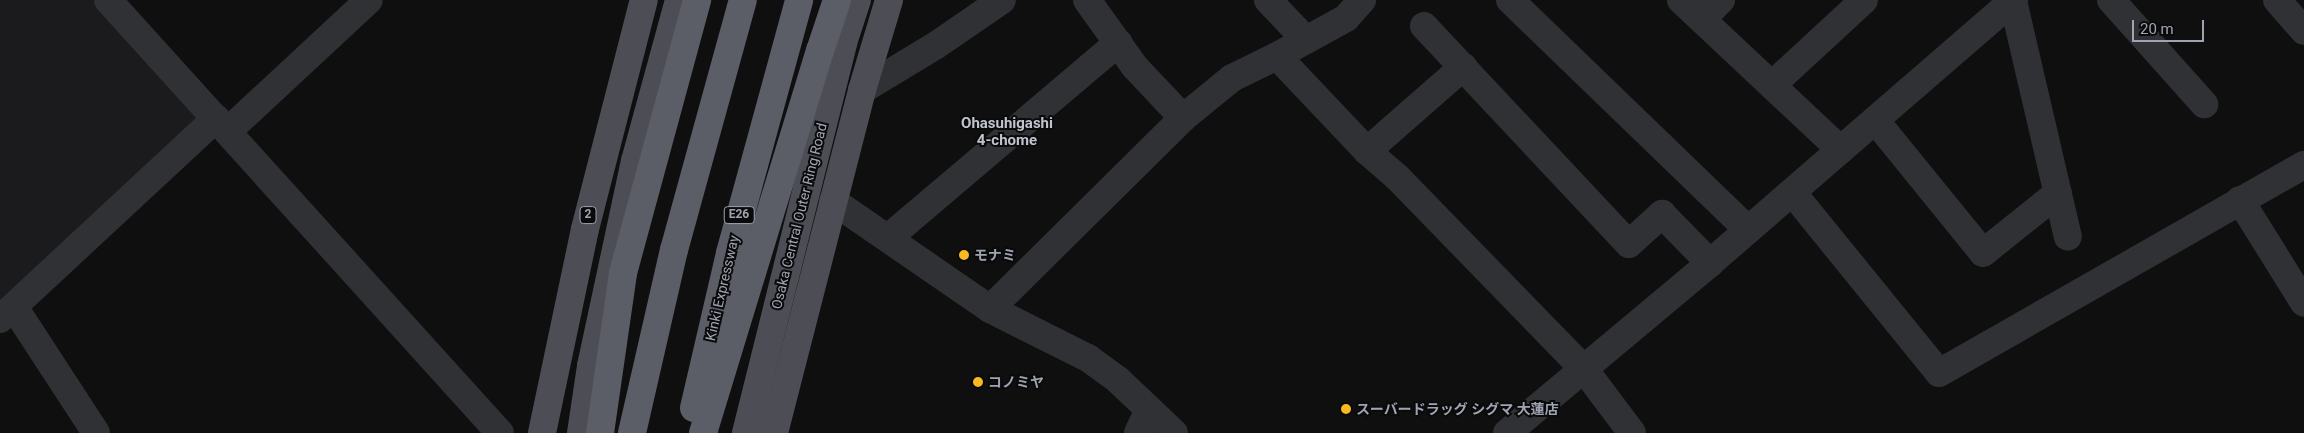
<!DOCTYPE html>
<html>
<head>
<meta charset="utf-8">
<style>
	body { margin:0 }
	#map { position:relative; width:2304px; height:433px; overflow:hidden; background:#0f0f10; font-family:Roboto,"Noto Sans JP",sans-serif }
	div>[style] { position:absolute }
	.built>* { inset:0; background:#1b1b1d }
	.minor>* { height:28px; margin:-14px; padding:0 14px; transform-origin:14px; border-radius:14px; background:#303135 }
	.major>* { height:28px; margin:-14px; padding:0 14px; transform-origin:14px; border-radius:14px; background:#4c4d55 }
	.highway>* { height:28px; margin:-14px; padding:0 14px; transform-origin:14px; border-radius:14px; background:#5c5e67 }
	.dots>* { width:14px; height:14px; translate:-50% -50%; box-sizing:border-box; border:2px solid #0a0a0b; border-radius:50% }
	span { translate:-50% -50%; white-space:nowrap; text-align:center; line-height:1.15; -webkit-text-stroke:4px #0a0a0b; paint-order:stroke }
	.shield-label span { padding:1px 4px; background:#0a0a0b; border:1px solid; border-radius:4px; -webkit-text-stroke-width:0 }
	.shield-label { font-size:12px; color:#9fa4b2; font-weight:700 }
	.street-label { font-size:14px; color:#9fa4b2 }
	.poi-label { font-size:14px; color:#9fa4b2; font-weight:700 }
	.left { translate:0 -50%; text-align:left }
	.neighbourhood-label { font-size:15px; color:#c0c3ce; font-weight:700 }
	.scale { position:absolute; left:2132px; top:20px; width:72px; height:22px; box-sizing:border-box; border:2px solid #9fa4b2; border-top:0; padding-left:6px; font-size:15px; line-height:18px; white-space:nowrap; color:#9fa4b2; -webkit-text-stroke:4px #0a0a0b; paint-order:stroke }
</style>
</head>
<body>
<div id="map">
	<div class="built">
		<div style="clip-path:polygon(0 0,99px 0,205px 119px,0 302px)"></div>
	</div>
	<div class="minor">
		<div style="left:108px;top:0;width:584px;rotate:47.85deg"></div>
		<div style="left:1087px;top:0;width:82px;rotate:54.4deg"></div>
		<div style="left:1135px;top:67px;width:70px;rotate:46.7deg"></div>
		<div style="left:1268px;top:0;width:55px;rotate:46.5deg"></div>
		<div style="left:1510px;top:0;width:331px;rotate:44deg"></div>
		<div style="left:1681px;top:0;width:219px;rotate:43.2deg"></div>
		<div style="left:2111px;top:0;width:140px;rotate:48.2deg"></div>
		<div style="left:2277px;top:0;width:41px;rotate:48.9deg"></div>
		<div style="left:2013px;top:1px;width:242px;rotate:76.9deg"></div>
		<div style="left:1702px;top:19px;width:27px;rotate:-45deg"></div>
		<div style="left:1424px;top:26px;width:299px;rotate:46.8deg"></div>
		<div style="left:1629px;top:244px;width:45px;rotate:-42.3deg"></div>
		<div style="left:1662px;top:214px;width:69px;rotate:45.6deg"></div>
		<div style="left:1277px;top:56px;width:131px;rotate:46.5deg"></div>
		<div style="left:1367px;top:151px;width:40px;rotate:41deg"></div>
		<div style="left:1397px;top:177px;width:268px;rotate:45.8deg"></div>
		<div style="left:1584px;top:369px;width:80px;rotate:53.1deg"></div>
		<div style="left:1772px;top:85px;width:125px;rotate:-42.7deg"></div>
		<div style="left:862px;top:90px;width:85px;rotate:-31.1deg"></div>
		<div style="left:935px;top:46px;width:81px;rotate:-34.5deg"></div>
		<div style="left:1875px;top:120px;width:171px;rotate:50.9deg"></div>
		<div style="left:1983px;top:253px;width:96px;rotate:-38.7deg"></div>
		<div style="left:228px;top:131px;width:192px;rotate:-42.9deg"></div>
		<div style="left:1367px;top:151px;width:128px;rotate:-41.2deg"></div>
		<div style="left:1792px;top:192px;width:233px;rotate:50.9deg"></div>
		<div style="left:1939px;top:373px;width:420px;rotate:-29.7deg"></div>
		<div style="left:2240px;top:200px;width:121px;rotate:58.1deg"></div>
		<div style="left:833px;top:201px;width:191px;rotate:34.5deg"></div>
		<div style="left:990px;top:309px;width:110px;rotate:26.6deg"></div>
		<div style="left:1088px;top:358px;width:37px;rotate:36deg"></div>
		<div style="left:1118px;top:380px;width:77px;rotate:43.4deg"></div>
		<div style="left:888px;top:238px;width:302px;rotate:-40.3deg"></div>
		<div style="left:14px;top:307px;width:150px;rotate:56.9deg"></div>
		<div style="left:990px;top:309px;width:272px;rotate:-44.7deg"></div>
		<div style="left:1183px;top:118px;width:63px;rotate:-39.2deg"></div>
		<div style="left:1232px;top:78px;width:50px;rotate:-26.1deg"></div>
		<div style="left:1277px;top:56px;width:79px;rotate:-28.8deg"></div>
		<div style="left:1346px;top:18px;width:24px;rotate:-48deg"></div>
		<div style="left:0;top:319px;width:295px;rotate:-42.9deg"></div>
		<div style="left:1138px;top:433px;width:26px;rotate:-65deg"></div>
		<div style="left:1507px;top:433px;width:265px;rotate:-39.9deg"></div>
		<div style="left:1710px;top:263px;width:402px;rotate:-40.9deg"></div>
	</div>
	<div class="major">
		<div style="left:542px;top:433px;width:208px;rotate:-78.1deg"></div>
		<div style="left:585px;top:229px;width:236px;rotate:-75.6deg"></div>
		<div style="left:581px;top:433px;width:68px;rotate:-81.5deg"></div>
		<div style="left:591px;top:366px;width:210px;rotate:-77.9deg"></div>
		<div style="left:635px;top:161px;width:167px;rotate:-74.7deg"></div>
		<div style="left:746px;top:433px;width:402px;rotate:-76deg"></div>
		<div style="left:843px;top:43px;width:45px;rotate:-72deg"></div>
		<div style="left:774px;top:433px;width:354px;rotate:-75.6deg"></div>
		<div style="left:862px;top:90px;width:94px;rotate:-73.3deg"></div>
	</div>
	<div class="highway">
		<div style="left:694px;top:408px;width:159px;rotate:-76.9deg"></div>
		<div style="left:730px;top:253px;width:262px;rotate:-74.7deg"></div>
		<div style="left:600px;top:433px;width:162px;rotate:-81.8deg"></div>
		<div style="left:623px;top:273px;width:283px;rotate:-74.8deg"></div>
		<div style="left:632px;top:433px;width:188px;rotate:-77.1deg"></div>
		<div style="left:674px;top:250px;width:259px;rotate:-74.6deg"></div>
		<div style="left:703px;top:433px;width:400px;rotate:-73deg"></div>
		<div style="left:820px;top:51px;width:54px;rotate:-71.6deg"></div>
	</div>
	<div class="dots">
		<div style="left:964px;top:255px;background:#f8ba20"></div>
		<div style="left:978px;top:382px;background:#f8ba20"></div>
		<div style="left:1346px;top:409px;background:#f8ba20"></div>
	</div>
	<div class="shield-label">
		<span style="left:588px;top:215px">2</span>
		<span style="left:739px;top:215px">E26</span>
	</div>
	<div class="street-label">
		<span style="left:799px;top:216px;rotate:-76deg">Osaka Central Outer Ring Road</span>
		<span style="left:722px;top:288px;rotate:-77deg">Kinki Expressway</span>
	</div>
	<div class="poi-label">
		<span class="left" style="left:974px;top:255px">モナミ</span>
		<span class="left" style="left:988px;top:382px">コノミヤ</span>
		<span class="left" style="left:1356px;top:409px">スーバードラッグ シグマ 大蓮店</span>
	</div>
	<div class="neighbourhood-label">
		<span style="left:1007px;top:132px">Ohasuhigashi<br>4-chome</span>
	</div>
	<div class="scale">20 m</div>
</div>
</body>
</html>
